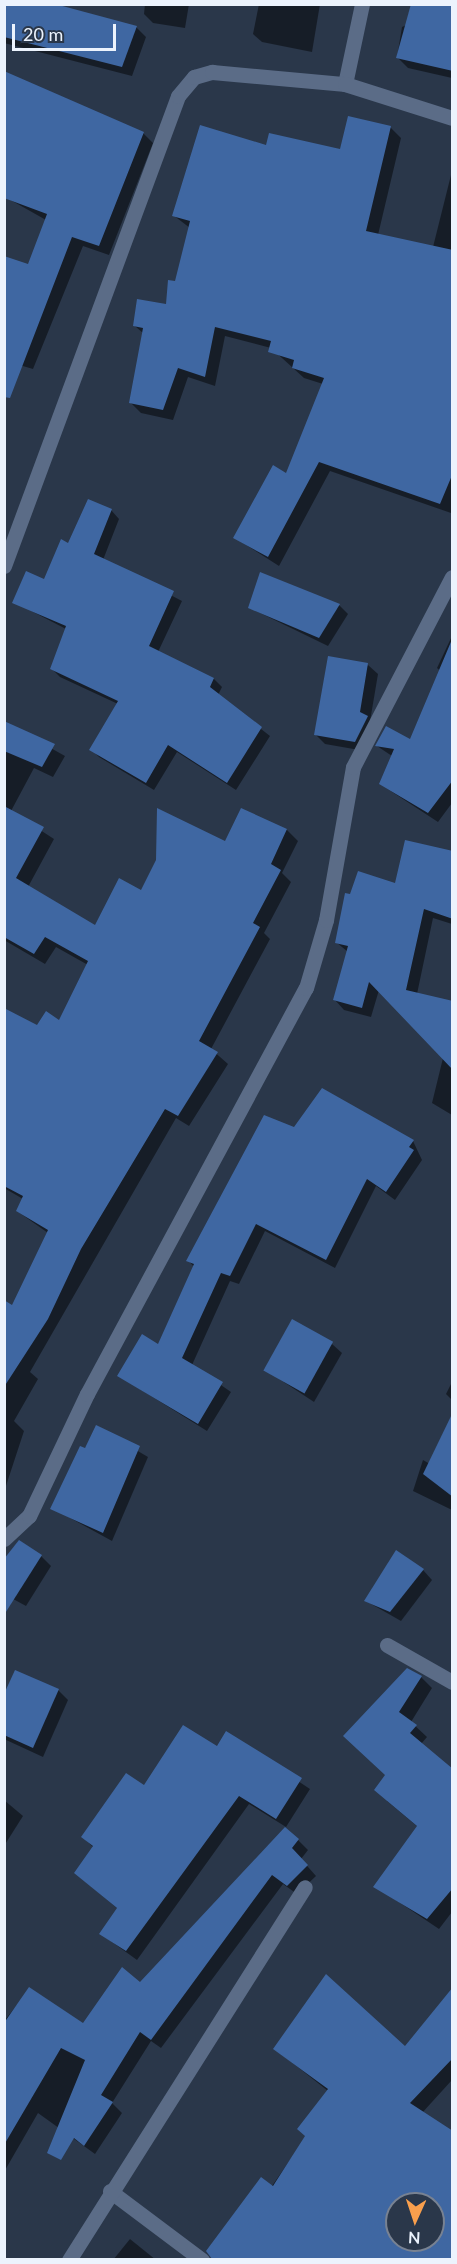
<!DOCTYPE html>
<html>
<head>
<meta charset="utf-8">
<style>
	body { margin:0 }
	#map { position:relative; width:457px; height:2264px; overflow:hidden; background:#2a374a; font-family:Lato,sans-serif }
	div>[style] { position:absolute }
	.shadow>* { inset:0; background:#0007 }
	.building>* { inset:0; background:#3f67a2; transform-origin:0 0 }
	.minor>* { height:15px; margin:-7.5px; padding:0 7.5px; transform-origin:7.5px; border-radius:7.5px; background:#5b6c87 }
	span { translate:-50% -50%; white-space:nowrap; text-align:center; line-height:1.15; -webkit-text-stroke:5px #2a374a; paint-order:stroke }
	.frame { position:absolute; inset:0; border:6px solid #ecf3fd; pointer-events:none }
	.north { position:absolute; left:385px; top:2192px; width:60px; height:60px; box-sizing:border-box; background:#2a374a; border:2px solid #788292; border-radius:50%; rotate:183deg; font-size:16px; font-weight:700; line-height:24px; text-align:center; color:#ecf3fd }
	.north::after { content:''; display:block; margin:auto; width:21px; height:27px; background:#f99f4d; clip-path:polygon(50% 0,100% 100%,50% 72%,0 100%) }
	.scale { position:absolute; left:12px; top:24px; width:104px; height:27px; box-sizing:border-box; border:3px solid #ecf3fd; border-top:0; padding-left:8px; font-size:18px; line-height:21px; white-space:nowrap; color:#ecf3fd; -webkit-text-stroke:4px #2a374a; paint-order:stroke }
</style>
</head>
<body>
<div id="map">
	<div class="shadow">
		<div style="clip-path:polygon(4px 4px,58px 4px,66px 12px,136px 27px,146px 37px,132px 76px,4px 43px)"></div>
		<div style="clip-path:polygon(145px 4px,189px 4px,185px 28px,153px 23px,144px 14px)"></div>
		<div style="clip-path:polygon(259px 4px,320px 4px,312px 52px,262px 42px,253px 34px)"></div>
		<div style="clip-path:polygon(452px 4px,452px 78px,408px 68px,397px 57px,402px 27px)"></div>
		<div style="clip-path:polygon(349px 118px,391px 128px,401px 138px,378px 235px,433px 247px,452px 171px,452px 509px,451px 513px,330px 471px,279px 566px,235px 538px,287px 475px,323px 384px,304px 378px,271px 348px,225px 336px,215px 386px,188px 377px,173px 420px,141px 413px,130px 402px,144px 334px,135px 326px,168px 306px,177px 283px,190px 228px,173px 215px,267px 147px,341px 151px)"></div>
		<div style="clip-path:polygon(143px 133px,153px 143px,109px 255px,83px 246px,33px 369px,16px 364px,29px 266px,46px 220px,7px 198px)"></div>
		<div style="clip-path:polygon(111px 510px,119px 519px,103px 560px,182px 601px,158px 652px,214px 679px,222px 687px,218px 695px,270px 736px,236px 790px,177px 752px,154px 790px,99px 757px,91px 749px,118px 704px,60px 677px,52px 669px,66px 629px,14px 602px,45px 581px,69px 545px)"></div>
		<div style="clip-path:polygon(339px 605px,348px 614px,328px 646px,250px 608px)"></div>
		<div style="clip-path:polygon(452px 636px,452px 681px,437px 668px)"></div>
		<div style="clip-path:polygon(368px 665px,378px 674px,365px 751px,325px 744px,315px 734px)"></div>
		<div style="clip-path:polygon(452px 687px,452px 803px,438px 822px,380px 784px,392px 756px,377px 746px,411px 741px)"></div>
		<div style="clip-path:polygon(4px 722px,65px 756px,53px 777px,34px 768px,11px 811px,54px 839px,28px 887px,96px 927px,142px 892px,226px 843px,242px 810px,287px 830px,298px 841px,282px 873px,291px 882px,264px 933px,270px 939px,211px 1049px,228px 1064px,189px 1126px,176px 1118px,30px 1372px,38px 1379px,14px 1421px,24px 1431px,4px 1492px,4px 1302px,13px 1308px,48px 1233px,17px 1211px,23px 1199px,4px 1188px,4px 1010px,37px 1026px,59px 1022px,88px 965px,56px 947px,45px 964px,4px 940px)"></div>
		<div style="clip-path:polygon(452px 853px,452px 924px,433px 918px,417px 994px,452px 1002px,452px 1115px,432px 1103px,443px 1058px,379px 990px,371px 1017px,344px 1010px,335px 1000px,348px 952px,336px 942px,351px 896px,396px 885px)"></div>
		<div style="clip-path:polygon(295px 1129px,413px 1141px,422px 1160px,395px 1200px,376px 1186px,335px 1268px,265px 1231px,239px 1284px,230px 1281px,192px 1365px,231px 1392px,207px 1431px,119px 1376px,159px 1346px,194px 1267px,188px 1260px)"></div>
		<div style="clip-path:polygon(332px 1344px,342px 1353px,314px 1402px,264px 1369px)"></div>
		<div style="clip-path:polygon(452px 1382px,452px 1400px,446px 1394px)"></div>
		<div style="clip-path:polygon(452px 1416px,452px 1510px,413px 1491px,423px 1460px,430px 1464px)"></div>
		<div style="clip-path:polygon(97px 1427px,148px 1457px,112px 1541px,52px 1508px)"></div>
		<div style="clip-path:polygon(41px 1556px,51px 1566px,26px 1606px,4px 1594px)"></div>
		<div style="clip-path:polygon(423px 1570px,432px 1580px,401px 1621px,366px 1601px)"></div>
		<div style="clip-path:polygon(421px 1677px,432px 1688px,411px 1722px,427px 1737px,421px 1744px,452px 1771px,452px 1912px,439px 1929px,375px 1886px,418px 1827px,387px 1801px,387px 1776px,356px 1747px)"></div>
		<div style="clip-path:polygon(58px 1690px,68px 1700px,43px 1757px,4px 1739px,4px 1698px)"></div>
		<div style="clip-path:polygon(227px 1734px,310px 1789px,286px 1827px,249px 1804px,137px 1960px,101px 1934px,118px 1909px,86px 1882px,94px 1848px,83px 1837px,145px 1787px,218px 1748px)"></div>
		<div style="clip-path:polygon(4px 1800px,23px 1816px,4px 1846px)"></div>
		<div style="clip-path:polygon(298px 1840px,308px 1850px,301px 1859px,316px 1876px,297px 1894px,283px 1884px,161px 2048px,151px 2041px,112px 2103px,122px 2113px,95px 2154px,38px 2113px,4px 2172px,4px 2021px,30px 1989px,83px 2025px,140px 1984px)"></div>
		<div style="clip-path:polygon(evenodd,452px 1989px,452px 2080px,422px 2113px,452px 2132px,452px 2260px,257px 2260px,233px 2242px,306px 2137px,328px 2091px,275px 2049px,405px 2048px,452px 1989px,397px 2204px,433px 2204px,433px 2240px,397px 2240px,397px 2204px)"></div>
		<div style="clip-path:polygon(130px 2239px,156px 2260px,113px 2260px)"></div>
	</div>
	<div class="building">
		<div style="clip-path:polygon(4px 4px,55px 4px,137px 26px,122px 67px,4px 37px)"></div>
		<div style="clip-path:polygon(411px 4px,453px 4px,453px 71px,396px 58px)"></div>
		<div style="clip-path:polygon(4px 71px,144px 132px,99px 246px,72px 237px,10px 398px,4px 397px,4px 256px,28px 264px,47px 214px,4px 198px)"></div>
		<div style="clip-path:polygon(348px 116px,391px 126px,366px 231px,453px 250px,453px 473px,440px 504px,319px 462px,268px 557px,233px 538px,273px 465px,286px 473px,324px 378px,292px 368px,294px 360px,268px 352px,271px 341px,215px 327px,205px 377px,178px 368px,163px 410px,129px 403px,143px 328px,133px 326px,137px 299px,166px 304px,168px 280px,175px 281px,190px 221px,172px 216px,200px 125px,266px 145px,269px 133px,340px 149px)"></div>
		<div style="clip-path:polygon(88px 499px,112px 509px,94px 554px,174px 591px,149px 646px,214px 678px,210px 687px,262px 727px,227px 783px,168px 745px,146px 783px,89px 750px,118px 701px,50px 669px,66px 626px,12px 603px,26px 571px,44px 579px,61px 539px,68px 543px)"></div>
		<div style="clip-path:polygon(260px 572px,340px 604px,319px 638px,248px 608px)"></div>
		<div style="clip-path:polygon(453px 637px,453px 780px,428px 813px,379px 784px,394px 749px,375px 746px,386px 726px,410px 739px)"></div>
		<div style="clip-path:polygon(328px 656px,368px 663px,360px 712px,368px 716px,355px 742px,314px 735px)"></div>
		<div style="clip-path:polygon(4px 721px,55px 744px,42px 767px,4px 751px)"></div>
		<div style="clip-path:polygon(4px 806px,44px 827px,16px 878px,95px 925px,119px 878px,141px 890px,156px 860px,157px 808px,225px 841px,241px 808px,287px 829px,271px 864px,281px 870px,253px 923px,260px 927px,199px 1041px,218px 1052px,178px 1116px,165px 1109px,81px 1249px,48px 1319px,4px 1387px,4px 1300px,12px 1305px,48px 1230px,16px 1211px,23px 1196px,4px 1186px,4px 1008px,37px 1025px,46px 1011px,59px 1020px,88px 961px,45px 937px,34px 954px,4px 937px)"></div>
		<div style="clip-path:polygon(405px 840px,453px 851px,453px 919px,424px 909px,406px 990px,453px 1001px,453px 1070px,369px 982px,362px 1008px,333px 1000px,348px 946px,335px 943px,345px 893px,350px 894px,358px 871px,395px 883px)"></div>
		<div style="clip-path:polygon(322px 1088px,414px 1140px,409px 1147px,414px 1150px,386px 1192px,367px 1179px,326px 1260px,256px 1224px,230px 1276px,221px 1273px,182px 1358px,223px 1382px,198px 1424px,117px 1376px,142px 1334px,158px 1344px,194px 1264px,186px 1261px,264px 1115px,294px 1127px)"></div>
		<div style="left:292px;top:1319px;width:47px;height:59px;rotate:29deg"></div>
		<div style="clip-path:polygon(453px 1412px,453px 1497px,423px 1474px)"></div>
		<div style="clip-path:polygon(96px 1425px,140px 1446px,103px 1533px,50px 1509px,80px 1446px,85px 1448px)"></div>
		<div style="clip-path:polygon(19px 1540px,42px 1555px,4px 1615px,4px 1559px)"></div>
		<div style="clip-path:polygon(396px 1550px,424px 1569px,390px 1612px,364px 1601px)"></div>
		<div style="clip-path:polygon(407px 1668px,422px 1676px,399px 1712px,417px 1725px,410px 1733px,453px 1769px,453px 1888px,427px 1919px,373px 1887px,417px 1826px,374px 1790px,385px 1775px,343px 1736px)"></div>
		<div style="clip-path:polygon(15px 1670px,59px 1689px,33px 1748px,4px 1735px,4px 1694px)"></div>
		<div style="clip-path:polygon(183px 1725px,217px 1746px,226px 1731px,302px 1778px,276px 1819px,239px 1796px,126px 1951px,99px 1934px,117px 1908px,74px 1873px,93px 1846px,81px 1837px,126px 1773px,144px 1785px)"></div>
		<div style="clip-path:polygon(285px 1827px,299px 1839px,292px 1848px,308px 1865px,287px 1886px,272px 1875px,151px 2040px,140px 2032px,101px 2095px,113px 2102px,84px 2146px,74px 2138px,61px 2160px,47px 2153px,85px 2060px,61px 2048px,4px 2145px,4px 2023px,29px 1987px,83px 2023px,122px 1967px,140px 1982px)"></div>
		<div style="clip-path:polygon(evenodd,326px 1974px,405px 2046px,453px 1987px,453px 2058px,410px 2103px,453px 2131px,453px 2259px,212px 2259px,206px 2251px,261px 2177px,273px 2186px,305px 2136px,297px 2129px,328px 2089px,273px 2049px,326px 1974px,397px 2204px,433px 2204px,433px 2240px,397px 2240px,397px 2204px)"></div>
	</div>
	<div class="minor">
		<div style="left:345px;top:84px;width:82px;rotate:-78deg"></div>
		<div style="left:4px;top:566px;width:501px;rotate:-69.68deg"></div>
		<div style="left:178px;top:96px;width:25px;rotate:-50deg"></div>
		<div style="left:194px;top:77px;width:19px;rotate:-16deg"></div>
		<div style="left:212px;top:72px;width:134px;rotate:5.2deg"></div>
		<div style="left:345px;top:84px;width:112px;rotate:17.6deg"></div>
		<div style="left:4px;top:1539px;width:34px;rotate:-43deg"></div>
		<div style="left:29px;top:1516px;width:135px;rotate:-64.6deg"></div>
		<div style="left:87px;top:1394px;width:461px;rotate:-61.7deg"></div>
		<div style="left:306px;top:988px;width:71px;rotate:-73.6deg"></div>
		<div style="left:326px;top:920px;width:155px;rotate:-80deg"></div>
		<div style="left:353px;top:767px;width:214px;rotate:-62.5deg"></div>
		<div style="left:387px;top:1645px;width:75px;rotate:29.6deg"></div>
		<div style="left:110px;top:2191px;width:115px;rotate:36.9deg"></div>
		<div style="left:69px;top:2260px;width:441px;rotate:-57.7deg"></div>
	</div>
	<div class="frame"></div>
	<div class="north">N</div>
	<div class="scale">20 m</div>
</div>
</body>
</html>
